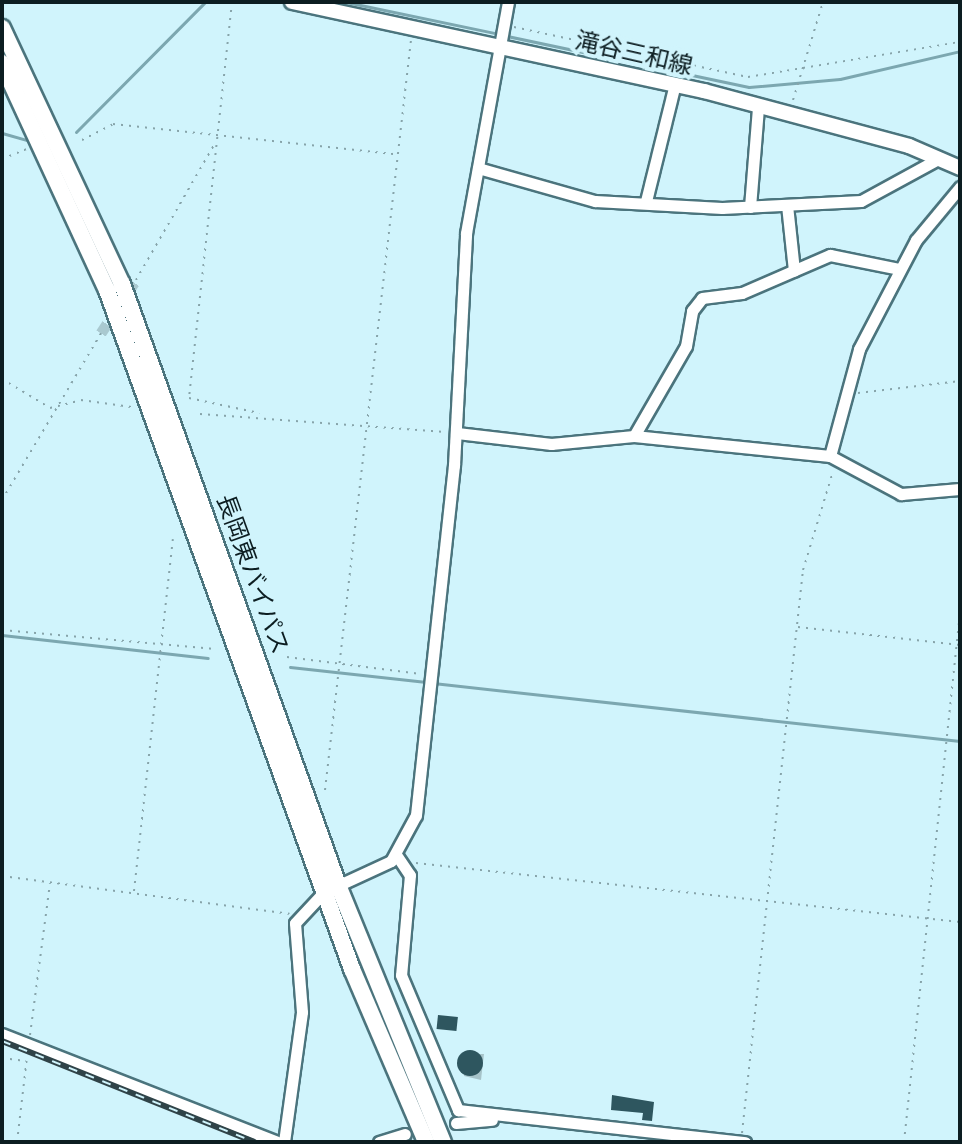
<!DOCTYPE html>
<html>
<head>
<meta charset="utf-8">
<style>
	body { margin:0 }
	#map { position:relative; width:962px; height:1144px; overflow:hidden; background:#d0f4fc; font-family:Ubuntu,"Noto Sans JP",sans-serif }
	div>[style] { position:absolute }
	.shadow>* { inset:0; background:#0003 }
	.stream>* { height:3px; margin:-1.5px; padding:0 1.5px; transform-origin:1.5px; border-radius:1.5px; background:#7ca7b0 }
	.building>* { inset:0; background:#2e565f; transform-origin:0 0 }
	.round { border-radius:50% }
	.minor-tunnel>* { height:11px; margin-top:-5.5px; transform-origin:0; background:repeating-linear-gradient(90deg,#a9c9d0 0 11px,transparent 0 16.5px) }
	.path>* { height:2px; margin-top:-1px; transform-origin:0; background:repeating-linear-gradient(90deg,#87a4aa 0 2px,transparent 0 8px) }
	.roads { filter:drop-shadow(2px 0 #4b747d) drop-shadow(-2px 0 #4b747d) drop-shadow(0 2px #4b747d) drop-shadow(0 -2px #4b747d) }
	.minor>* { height:11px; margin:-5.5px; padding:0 5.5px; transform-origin:5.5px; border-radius:5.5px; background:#fff }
	.major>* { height:14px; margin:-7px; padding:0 7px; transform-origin:7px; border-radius:7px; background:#fff }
	.highway>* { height:16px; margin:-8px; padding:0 8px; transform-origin:8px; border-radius:8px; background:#fff }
	.rail>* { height:6px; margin-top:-3px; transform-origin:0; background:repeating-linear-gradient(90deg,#d0f4fc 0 9px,#2f4348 0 18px); box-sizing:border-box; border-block:2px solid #2f4348 }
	span { translate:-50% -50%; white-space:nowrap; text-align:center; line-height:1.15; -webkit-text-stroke:8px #d0f4fc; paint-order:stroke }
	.street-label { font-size:24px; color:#0c1d21 }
	.frame { position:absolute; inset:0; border:4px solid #0c1d21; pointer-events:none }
</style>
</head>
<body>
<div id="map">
	<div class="shadow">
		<div style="clip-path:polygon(464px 1054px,484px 1054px,481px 1080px,464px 1076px)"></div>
	</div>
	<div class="stream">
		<div style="left:346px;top:2px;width:156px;rotate:11.8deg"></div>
		<div style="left:507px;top:36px;width:247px;rotate:11.9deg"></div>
		<div style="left:749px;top:87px;width:91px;rotate:-5deg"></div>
		<div style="left:840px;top:79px;width:123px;rotate:-13.1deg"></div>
		<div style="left:76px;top:132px;width:183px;rotate:-45.2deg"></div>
		<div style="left:2px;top:133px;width:26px;rotate:16deg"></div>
		<div style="left:2px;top:635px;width:207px;rotate:6.4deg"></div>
		<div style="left:290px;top:667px;width:137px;rotate:6.3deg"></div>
		<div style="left:433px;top:683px;width:530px;rotate:6.28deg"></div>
	</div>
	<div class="building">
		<div style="left:438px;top:1015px;width:20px;height:14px;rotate:6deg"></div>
		<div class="round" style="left:457px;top:1050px;width:26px;height:26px"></div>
		<div style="clip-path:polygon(612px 1095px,654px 1102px,652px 1121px,642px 1120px,643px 1113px,611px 1110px)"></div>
	</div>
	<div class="minor-tunnel">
		<div style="left:101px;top:333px;width:64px;rotate:-56.6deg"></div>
	</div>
	<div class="path">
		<div style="left:232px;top:2px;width:398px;rotate:96.2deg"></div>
		<div style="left:189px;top:398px;width:72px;rotate:12.1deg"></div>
		<div style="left:514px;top:27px;width:239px;rotate:12.1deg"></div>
		<div style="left:748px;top:77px;width:215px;rotate:-9.4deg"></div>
		<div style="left:793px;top:100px;width:102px;rotate:-73deg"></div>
		<div style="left:82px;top:140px;width:35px;rotate:-27deg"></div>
		<div style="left:113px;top:124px;width:284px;rotate:6.1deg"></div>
		<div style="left:2px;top:159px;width:27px;rotate:-22deg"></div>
		<div style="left:136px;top:280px;width:158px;rotate:-60deg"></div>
		<div style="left:2px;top:379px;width:56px;rotate:31.1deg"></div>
		<div style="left:50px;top:408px;width:32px;rotate:-14deg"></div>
		<div style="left:81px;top:400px;width:51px;rotate:7.8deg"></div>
		<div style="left:858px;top:393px;width:103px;rotate:-6.7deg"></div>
		<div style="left:200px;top:414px;width:246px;rotate:4.2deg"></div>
		<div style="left:2px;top:500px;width:194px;rotate:-59.3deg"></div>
		<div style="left:798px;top:627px;width:163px;rotate:6.3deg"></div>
		<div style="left:2px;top:630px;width:214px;rotate:5.1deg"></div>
		<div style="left:287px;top:657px;width:135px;rotate:7.2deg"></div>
		<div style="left:325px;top:790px;width:755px;rotate:-83.46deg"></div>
		<div style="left:416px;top:863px;width:547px;rotate:6.19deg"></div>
		<div style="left:2px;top:876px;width:290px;rotate:7.5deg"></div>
		<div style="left:134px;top:891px;width:354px;rotate:-83.7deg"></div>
		<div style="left:30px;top:1035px;width:153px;rotate:-82.5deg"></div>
		<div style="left:2px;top:1058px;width:24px;rotate:7deg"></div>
		<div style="left:742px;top:1133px;width:566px;rotate:-83.82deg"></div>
		<div style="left:803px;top:570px;width:103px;rotate:-73.1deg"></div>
		<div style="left:17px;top:1142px;width:86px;rotate:-83.3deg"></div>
		<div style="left:904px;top:1142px;width:532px;rotate:-83.96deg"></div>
	</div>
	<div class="roads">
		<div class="minor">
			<div style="left:478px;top:168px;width:122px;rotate:15.8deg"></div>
			<div style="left:595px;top:201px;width:127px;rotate:3.2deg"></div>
			<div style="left:722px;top:208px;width:139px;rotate:-2.9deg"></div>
			<div style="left:861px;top:201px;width:88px;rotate:-28.6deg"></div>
			<div style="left:646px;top:201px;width:121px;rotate:-76.1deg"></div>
			<div style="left:787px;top:205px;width:66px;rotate:83.9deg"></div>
			<div style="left:750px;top:207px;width:100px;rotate:-85.4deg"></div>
			<div style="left:457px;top:433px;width:95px;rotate:6.7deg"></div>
			<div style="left:551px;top:444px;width:83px;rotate:-5.5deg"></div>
			<div style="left:634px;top:436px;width:197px;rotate:5.8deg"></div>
			<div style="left:634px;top:436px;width:104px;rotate:-60deg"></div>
			<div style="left:686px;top:346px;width:36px;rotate:-80deg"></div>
			<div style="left:692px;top:311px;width:16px;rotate:-52deg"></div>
			<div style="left:702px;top:298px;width:40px;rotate:-7.1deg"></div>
			<div style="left:742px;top:293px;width:96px;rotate:-23.4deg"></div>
			<div style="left:830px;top:255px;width:70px;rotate:11.5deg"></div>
			<div style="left:830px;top:456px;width:111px;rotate:-74.8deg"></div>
			<div style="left:859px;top:349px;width:123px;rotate:-62.4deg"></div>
			<div style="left:916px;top:240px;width:69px;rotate:-50.3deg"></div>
			<div style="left:830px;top:456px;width:81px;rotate:28.2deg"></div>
			<div style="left:901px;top:494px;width:59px;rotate:-4.8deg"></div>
			<div style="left:397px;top:856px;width:23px;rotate:56deg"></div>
			<div style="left:410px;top:875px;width:100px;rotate:95.1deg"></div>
			<div style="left:401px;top:975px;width:147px;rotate:67.1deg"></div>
			<div style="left:458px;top:1110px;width:289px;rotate:6.4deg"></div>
			<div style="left:2px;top:1034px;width:295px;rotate:21.4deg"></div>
			<div style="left:456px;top:1123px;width:36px;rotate:-5deg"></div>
			<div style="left:284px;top:1142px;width:131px;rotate:-82.1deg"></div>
			<div style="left:302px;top:1012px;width:89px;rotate:-94.5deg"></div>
			<div style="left:295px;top:923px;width:42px;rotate:-46.9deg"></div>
			<div style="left:324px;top:892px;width:74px;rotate:-24.8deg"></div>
			<div style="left:391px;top:861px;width:52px;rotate:-61.5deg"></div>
			<div style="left:416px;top:815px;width:352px;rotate:-83.8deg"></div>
			<div style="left:454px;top:465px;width:232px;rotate:-87deg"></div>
			<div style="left:466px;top:233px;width:235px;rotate:-79.7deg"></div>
			<div style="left:379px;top:1142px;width:27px;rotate:-17deg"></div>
		</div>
		<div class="major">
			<div style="left:292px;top:2px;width:422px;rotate:12.2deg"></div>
			<div style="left:704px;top:91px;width:212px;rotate:15deg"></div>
			<div style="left:909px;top:146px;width:56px;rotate:23.3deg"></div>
		</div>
		<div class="highway">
			<div style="left:2px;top:28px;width:283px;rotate:64.9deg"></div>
			<div style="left:122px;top:284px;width:639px;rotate:70.23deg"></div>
			<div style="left:338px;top:885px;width:278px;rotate:67.8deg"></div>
			<div style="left:2px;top:63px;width:250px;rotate:65.2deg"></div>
			<div style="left:107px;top:290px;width:722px;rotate:70.16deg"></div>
			<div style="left:352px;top:969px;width:188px;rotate:66.8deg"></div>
		</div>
	</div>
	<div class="rail">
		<div style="left:2px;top:1041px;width:272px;rotate:21.8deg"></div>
	</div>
	<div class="street-label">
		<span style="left:634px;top:53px;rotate:13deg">滝谷三和線</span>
		<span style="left:253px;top:574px;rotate:70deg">長岡東バイパス</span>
	</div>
	<div class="frame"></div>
</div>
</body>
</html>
